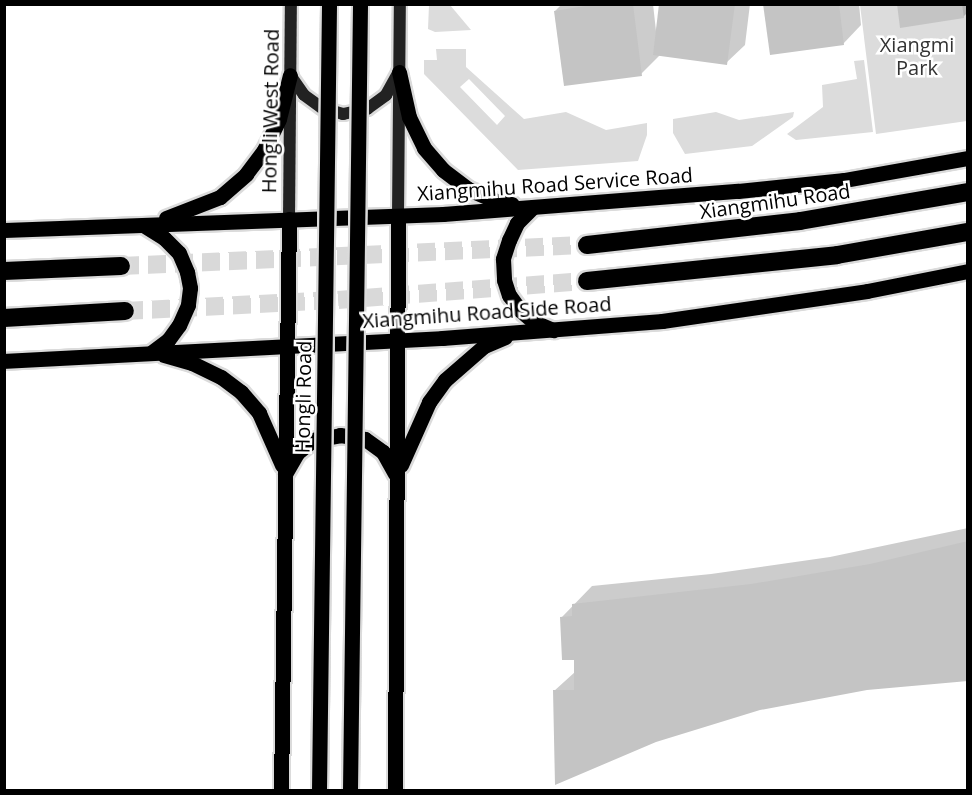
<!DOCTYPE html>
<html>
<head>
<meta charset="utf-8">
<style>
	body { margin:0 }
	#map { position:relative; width:972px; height:795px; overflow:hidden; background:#fff; font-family:"Open Sans",sans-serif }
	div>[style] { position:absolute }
	.green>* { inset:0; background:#dcdcdc }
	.shadow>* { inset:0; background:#0003 }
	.building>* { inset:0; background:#c4c4c4 }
	.highway-tunnel>* { height:18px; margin-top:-9px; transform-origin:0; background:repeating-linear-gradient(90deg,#d9d9d9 0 18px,transparent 0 27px) }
	.roads { filter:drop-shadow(2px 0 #dbdbdb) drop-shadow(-2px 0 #dbdbdb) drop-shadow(0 2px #dbdbdb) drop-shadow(0 -2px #dbdbdb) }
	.secondary>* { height:12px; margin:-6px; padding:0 6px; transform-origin:6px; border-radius:6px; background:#222 }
	.primary>* { height:15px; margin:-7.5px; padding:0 7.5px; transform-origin:7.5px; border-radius:7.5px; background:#000 }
	.highway>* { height:18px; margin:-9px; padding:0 9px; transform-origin:9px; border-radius:9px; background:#000 }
	.bridges { filter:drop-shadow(2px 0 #dbdbdb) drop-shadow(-2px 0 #dbdbdb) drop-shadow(0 2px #dbdbdb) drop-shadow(0 -2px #dbdbdb) }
	.primary-bridge>* { height:15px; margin:-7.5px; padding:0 7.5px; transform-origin:7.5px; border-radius:7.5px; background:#000 }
	span { translate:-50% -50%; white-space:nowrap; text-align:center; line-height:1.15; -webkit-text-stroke:5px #fff; paint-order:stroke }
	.park-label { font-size:20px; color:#333 }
	.street-label { font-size:20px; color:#000 }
	.frame { position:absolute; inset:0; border:6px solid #000; pointer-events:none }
</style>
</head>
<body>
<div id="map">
	<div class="green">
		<div style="clip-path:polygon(450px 5px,471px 30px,435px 32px,428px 29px,429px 5px)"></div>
		<div style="clip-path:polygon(860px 5px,967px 5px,967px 121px,876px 134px)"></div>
		<div style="clip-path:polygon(evenodd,436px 49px,466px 49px,466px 67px,524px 119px,566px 112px,606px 130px,647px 123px,647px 135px,638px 161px,518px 170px,424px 74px,424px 60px,437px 60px,436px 49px,469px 79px,505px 116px,497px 125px,460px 87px,469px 79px)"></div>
		<div style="clip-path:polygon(864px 60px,873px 132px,796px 140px,787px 134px,823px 107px,822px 85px,857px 79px,854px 61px)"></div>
		<div style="clip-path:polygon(716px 112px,739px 120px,794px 112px,793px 117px,752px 146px,685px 154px,673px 133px,673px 119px)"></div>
	</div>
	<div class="shadow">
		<div style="clip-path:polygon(562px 4px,653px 4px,656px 31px,661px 4px,750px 4px,745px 45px,726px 63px,660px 55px,641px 74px,555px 11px)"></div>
		<div style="clip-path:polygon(765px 4px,859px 4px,861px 25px,843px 44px)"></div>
		<div style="clip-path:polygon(899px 4px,968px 4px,968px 12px,963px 17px)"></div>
		<div style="clip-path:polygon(968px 528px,968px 680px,903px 684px,831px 694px,759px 709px,690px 729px,621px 754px,554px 691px,575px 672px,575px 658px,562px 617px,592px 586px,711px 574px,830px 557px)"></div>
	</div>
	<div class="building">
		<div style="clip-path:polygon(598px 4px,633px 4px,642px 76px,564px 86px,554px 11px)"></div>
		<div style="clip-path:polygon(659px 4px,735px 4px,727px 65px,653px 55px)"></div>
		<div style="clip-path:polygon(763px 4px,839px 4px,844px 45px,770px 55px)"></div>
		<div style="clip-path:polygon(897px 4px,962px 4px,964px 18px,900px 28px)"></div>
		<div style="clip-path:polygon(968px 541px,968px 681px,867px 690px,760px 710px,656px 742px,555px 785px,553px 690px,574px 690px,574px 660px,562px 660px,560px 617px,572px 616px,572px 604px,751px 584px,870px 564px)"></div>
	</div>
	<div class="highway-tunnel">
		<div style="left:121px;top:266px;width:466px;rotate:-2.6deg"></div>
		<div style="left:125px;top:311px;width:213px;rotate:-3deg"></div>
		<div style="left:338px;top:300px;width:250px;rotate:-4.4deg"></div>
	</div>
	<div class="roads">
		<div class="secondary">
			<div style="left:290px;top:75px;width:24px;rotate:55deg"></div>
			<div style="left:304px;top:95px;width:22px;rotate:36deg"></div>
			<div style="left:322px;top:108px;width:22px;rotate:16deg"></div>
			<div style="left:343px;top:114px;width:25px;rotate:-12deg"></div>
			<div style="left:367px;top:109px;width:24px;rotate:-36deg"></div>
			<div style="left:386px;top:95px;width:26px;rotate:-61deg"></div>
			<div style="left:398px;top:216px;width:212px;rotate:-89.5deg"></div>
			<div style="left:289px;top:219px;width:215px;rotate:-89.5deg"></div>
		</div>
		<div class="primary">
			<div style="left:399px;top:72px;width:46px;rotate:77.5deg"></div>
			<div style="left:409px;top:117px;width:34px;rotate:64deg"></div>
			<div style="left:424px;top:148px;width:29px;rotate:49deg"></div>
			<div style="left:443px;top:170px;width:31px;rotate:37deg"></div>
			<div style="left:468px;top:189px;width:30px;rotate:23deg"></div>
			<div style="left:496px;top:201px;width:16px;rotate:11deg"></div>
			<div style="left:533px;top:207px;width:23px;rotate:135deg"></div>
			<div style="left:517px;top:223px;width:19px;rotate:115deg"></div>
			<div style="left:509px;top:240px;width:20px;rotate:108deg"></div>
			<div style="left:503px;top:259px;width:21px;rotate:87deg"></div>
			<div style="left:504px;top:280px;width:16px;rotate:72deg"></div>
			<div style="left:509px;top:295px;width:19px;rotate:54deg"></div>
			<div style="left:520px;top:310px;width:18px;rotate:41deg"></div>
			<div style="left:534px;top:322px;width:21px;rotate:23deg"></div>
			<div style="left:166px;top:218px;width:58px;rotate:-21.3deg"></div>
			<div style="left:220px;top:197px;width:35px;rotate:-41deg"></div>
			<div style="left:246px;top:174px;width:30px;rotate:-53deg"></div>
			<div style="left:264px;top:150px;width:34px;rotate:-64deg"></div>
			<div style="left:279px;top:119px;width:45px;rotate:-76deg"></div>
			<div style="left:143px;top:225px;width:25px;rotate:32deg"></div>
			<div style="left:164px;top:238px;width:21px;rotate:45deg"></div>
			<div style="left:179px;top:253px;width:21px;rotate:67deg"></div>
			<div style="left:187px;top:272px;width:16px;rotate:79deg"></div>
			<div style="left:190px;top:288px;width:17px;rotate:97deg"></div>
			<div style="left:188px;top:305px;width:22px;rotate:114deg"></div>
			<div style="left:179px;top:325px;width:19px;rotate:126deg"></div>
			<div style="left:168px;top:340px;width:20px;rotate:143deg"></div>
			<div style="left:4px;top:230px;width:439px;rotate:-2.1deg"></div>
			<div style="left:443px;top:214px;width:296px;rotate:-4.5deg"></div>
			<div style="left:738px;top:191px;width:107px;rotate:-5.9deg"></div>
			<div style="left:844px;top:180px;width:126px;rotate:-10.1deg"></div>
			<div style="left:164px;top:355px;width:29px;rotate:16deg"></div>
			<div style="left:192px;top:363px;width:32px;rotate:26deg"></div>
			<div style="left:221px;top:377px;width:25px;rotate:37deg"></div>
			<div style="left:241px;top:392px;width:28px;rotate:49deg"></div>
			<div style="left:259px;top:413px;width:57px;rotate:66.1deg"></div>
			<div style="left:4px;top:361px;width:439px;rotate:-3deg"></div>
			<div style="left:442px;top:338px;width:221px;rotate:-4.4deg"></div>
			<div style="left:662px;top:321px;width:207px;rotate:-8.3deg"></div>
			<div style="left:867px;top:291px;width:103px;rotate:-11.2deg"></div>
			<div style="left:401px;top:465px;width:69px;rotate:-66deg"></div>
			<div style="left:429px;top:402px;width:27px;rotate:-54deg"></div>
			<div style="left:445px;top:380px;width:52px;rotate:-41.1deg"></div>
			<div style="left:484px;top:346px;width:23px;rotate:-23deg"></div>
			<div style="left:285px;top:474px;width:24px;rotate:-60deg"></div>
			<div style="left:297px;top:453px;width:21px;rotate:-39deg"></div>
			<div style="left:313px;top:440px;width:27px;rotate:-10deg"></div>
			<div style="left:340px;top:435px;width:25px;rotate:9deg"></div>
			<div style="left:365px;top:439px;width:22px;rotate:36deg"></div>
			<div style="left:383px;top:452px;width:25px;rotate:61deg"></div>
			<div style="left:281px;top:790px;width:571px;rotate:-89.2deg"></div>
			<div style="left:395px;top:790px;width:574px;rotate:-89.7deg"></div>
		</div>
		<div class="highway">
			<div style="left:587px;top:245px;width:214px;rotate:-6.4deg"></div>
			<div style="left:800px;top:221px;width:170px;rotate:-9.8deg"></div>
			<div style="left:4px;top:271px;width:117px;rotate:-2.4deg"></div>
			<div style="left:587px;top:281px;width:251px;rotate:-5.9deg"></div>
			<div style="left:837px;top:255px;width:133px;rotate:-10deg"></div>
			<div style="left:4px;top:318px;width:121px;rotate:-3.3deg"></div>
		</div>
	</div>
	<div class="bridges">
		<div class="primary-bridge">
			<div style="left:319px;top:790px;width:786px;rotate:-89.27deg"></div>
			<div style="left:350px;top:790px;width:786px;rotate:-89.27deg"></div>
		</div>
	</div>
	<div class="park-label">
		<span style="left:917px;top:56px">Xiangmi<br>Park</span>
	</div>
	<div class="street-label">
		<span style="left:270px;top:111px;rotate:-89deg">Hongli West Road</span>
		<span style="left:555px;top:184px;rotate:-4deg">Xiangmihu Road Service Road</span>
		<span style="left:775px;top:201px;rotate:-8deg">Xiangmihu Road</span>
		<span style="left:487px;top:312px;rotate:-4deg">Xiangmihu Road Side Road</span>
		<span style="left:303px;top:397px;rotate:-89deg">Hongli Road</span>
	</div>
	<div class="frame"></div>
</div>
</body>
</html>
